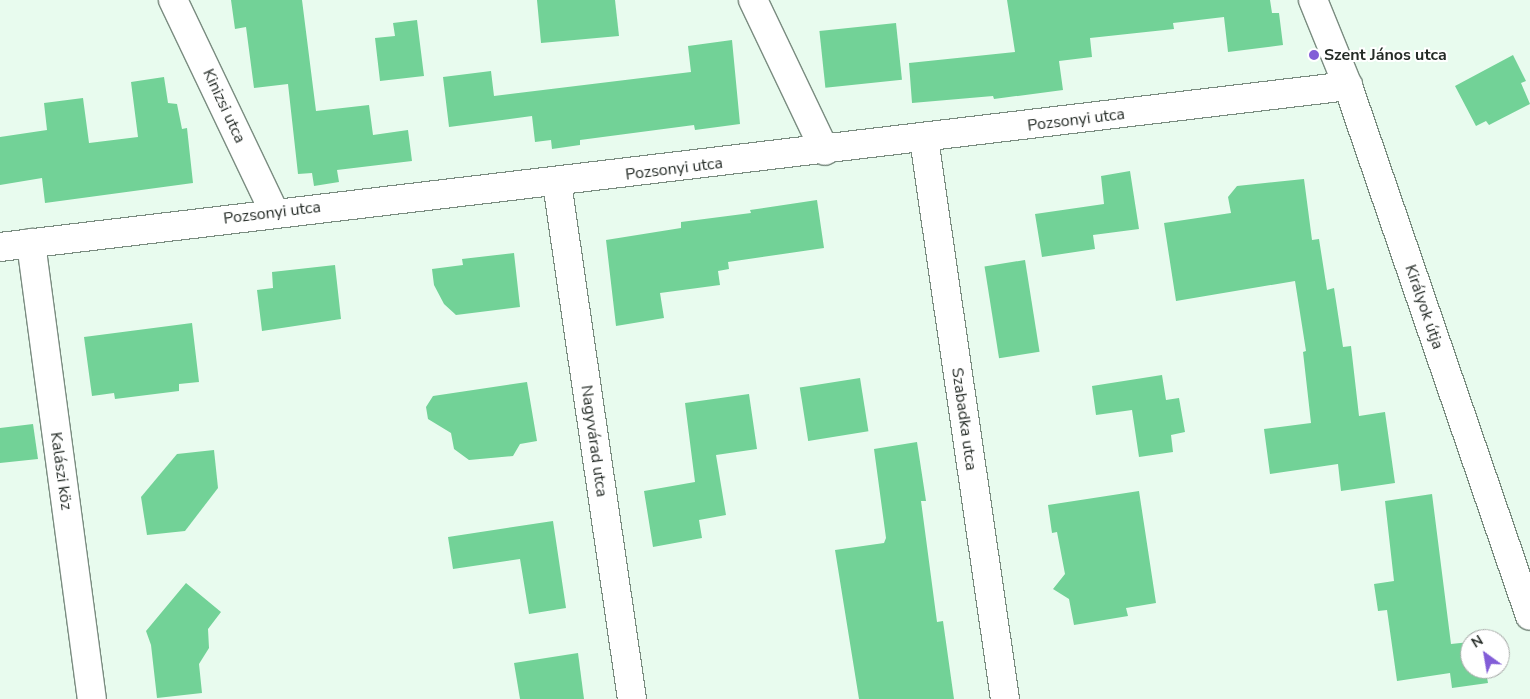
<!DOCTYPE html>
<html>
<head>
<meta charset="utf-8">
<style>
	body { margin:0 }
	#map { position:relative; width:1530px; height:699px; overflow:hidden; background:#e8fbee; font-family:"Nunito Sans",sans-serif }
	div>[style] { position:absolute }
	.building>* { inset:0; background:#72d297; transform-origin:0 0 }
	.roads { filter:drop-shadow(1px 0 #7a8c80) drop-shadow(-1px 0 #7a8c80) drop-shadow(0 1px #7a8c80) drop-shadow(0 -1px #7a8c80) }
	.minor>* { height:28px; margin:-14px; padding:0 14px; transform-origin:14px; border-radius:14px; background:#fff }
	.dots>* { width:14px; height:14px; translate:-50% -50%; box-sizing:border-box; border:2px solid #fff; border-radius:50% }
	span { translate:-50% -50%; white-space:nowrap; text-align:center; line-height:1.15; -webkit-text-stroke:4px #fff; paint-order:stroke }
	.poi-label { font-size:16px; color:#242b26; font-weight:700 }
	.left { translate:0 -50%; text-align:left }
	.street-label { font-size:16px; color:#242b26 }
	.north { position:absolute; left:1460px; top:629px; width:50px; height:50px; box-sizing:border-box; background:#fff; border:1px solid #a7aaa8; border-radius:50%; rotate:328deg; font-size:14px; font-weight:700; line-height:20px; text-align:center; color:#242b26 }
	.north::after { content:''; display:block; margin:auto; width:18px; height:22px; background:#825dd7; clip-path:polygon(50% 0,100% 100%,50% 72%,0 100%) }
</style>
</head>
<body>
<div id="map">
	<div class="building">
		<div style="clip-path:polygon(231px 0,302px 0,316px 111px,369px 105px,373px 135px,408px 130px,412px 161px,337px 170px,339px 182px,314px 186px,312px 173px,298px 174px,288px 84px,254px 88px,246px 27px,235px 29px)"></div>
		<div style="clip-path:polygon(537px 0,615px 0,619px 36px,541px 43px)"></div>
		<div style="clip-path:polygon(1007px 0,1270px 0,1272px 13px,1279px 13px,1283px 45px,1228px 52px,1224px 17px,1173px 23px,1174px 29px,1090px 38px,1092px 57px,1059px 61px,1063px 90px,994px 99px,993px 96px,912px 103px,909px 63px,1015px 52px)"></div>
		<div style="clip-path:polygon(417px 20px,424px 76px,380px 81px,375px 38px,395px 36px,393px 23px)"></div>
		<div style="left:896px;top:23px;width:57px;height:77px;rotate:84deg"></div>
		<div style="clip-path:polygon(732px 40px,740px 124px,695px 130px,694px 125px,580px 140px,580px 145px,552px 149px,551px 140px,535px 142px,532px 116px,449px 127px,443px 77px,491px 71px,494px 96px,691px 72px,688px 46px)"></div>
		<div style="clip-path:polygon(1513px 55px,1526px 81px,1521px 83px,1530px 104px,1489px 125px,1486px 121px,1476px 126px,1455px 86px)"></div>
		<div style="clip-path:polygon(164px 77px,168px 103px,177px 104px,182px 129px,187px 128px,193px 183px,45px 203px,42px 178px,0 185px,0 137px,47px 130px,44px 103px,83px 98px,89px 143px,138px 137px,131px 82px)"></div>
		<div style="clip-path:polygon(1130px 171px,1139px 229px,1093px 235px,1095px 249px,1042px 257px,1035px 214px,1104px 204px,1101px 176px)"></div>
		<div style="clip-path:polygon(1304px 179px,1312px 240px,1319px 239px,1327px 290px,1334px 288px,1343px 347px,1351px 346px,1359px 416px,1385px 412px,1395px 483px,1341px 491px,1338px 464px,1270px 474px,1264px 429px,1311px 423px,1303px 352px,1306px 351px,1295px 281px,1176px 301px,1164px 223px,1231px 213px,1228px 197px,1237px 186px)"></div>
		<div style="clip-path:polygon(817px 200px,824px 248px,728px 262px,729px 269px,718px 271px,720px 285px,660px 293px,664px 318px,616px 326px,606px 240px,681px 228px,681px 222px,751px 213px,750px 210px)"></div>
		<div style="clip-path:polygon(514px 253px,520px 307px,456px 315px,444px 304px,434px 285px,432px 269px,463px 265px,462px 259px)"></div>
		<div style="left:1025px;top:260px;width:93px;height:41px;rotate:81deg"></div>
		<div style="clip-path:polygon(335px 265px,341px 319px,262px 331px,257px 290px,273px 288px,272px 272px)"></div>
		<div style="clip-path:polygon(192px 323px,199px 382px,179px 384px,179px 391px,115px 399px,114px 393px,92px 396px,84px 337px)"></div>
		<div style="clip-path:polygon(1162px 375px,1166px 400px,1179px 398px,1185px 432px,1171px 435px,1173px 452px,1139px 457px,1132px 410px,1096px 415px,1092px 386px)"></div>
		<div style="left:860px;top:378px;width:54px;height:61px;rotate:81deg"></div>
		<div style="clip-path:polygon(527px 382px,537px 441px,520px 444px,513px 456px,469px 460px,454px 449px,451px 433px,428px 419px,426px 407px,433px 396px)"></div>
		<div style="clip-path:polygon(749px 394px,757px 449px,716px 455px,726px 515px,699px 520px,702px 538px,653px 547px,644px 491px,695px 482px,685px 403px)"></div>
		<div style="clip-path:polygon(33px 424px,38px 459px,0 463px,0 428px)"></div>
		<div style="clip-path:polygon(917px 442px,926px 501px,921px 501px,937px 622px,943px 621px,954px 699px,859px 699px,835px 550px,884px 543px,886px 538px,874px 449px)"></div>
		<div style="clip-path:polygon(214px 450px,218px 488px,185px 531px,147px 535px,141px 497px,177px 454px)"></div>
		<div style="clip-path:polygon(1139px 491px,1156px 603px,1126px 608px,1128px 616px,1074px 625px,1069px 599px,1053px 589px,1065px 574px,1057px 532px,1052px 533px,1048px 505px)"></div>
		<div style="clip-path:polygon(1432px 494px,1451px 644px,1470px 642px,1470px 669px,1500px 669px,1486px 672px,1488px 683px,1452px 688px,1450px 673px,1397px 681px,1387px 610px,1378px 611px,1374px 584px,1394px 581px,1385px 501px)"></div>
		<div style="clip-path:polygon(553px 521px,566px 608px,529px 614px,520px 559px,453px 569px,448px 537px)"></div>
		<div style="clip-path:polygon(186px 583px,221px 612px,208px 629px,209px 648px,199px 664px,202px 693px,157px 698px,151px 645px,146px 631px)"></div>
		<div style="clip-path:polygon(578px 653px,584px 699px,520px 699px,514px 663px)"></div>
	</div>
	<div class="roads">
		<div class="minor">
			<div style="left:173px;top:0;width:235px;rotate:64.5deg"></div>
			<div style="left:753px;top:0;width:167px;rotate:64.5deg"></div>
			<div style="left:1313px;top:0;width:93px;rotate:67.9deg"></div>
			<div style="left:1348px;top:86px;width:560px;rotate:71.05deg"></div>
			<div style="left:924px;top:139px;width:566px;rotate:81.77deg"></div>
			<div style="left:557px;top:183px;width:521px;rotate:81.73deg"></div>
			<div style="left:31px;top:243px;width:460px;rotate:82.4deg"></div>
			<div style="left:0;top:247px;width:1358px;rotate:-6.81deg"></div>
		</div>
	</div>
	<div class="dots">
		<div style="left:1314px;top:55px;background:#825dd7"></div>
	</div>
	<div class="poi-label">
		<span class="left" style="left:1324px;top:55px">Szent János utca</span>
	</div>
	<div class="street-label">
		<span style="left:224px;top:106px;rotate:65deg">Kinizsi utca</span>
		<span style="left:1076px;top:120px;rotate:-7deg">Pozsonyi utca</span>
		<span style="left:674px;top:169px;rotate:-7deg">Pozsonyi utca</span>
		<span style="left:272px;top:213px;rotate:-7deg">Pozsonyi utca</span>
		<span style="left:1424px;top:307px;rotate:71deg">Királyok útja</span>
		<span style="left:964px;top:419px;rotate:82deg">Szabadka utca</span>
		<span style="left:594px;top:441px;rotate:82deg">Nagyvárad utca</span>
		<span style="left:61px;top:471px;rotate:82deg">Kalászi köz</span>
	</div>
	<div class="north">N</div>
</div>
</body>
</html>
